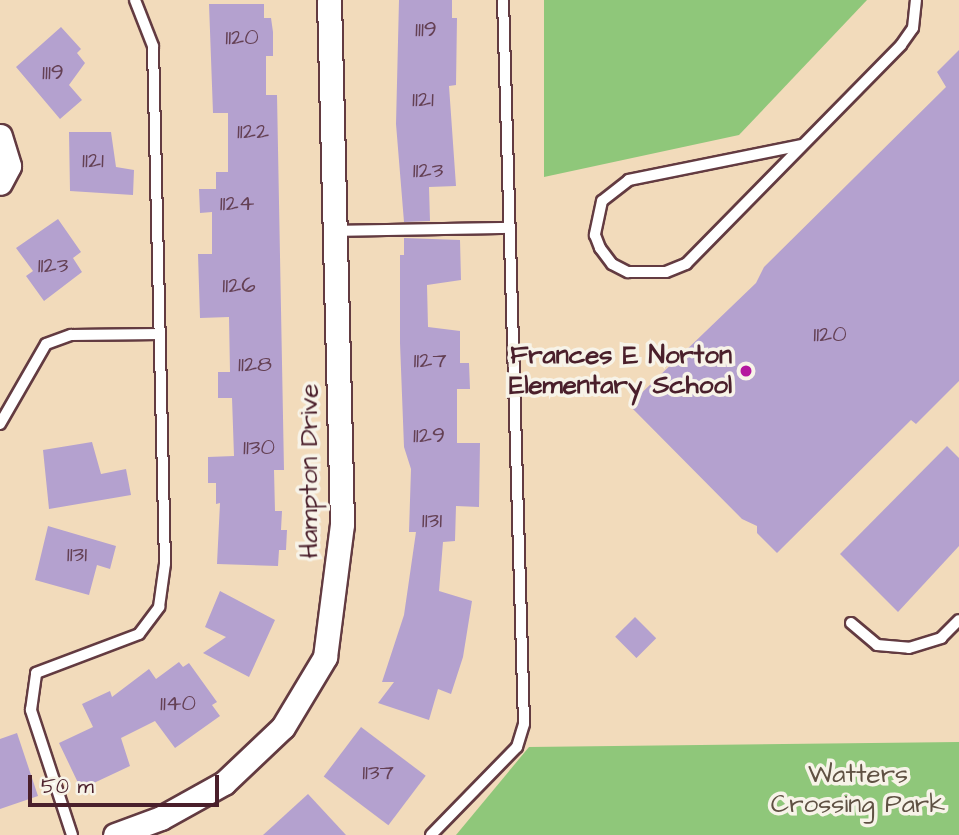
<!DOCTYPE html>
<html>
<head>
<meta charset="utf-8">
<style>
	body { margin:0 }
	#map { position:relative; width:959px; height:835px; overflow:hidden; background:#f2dbbb; font-family:"Architects Daughter",sans-serif }
	div>[style] { position:absolute }
	.green>* { inset:0; background:#8fc77a }
	.building>* { inset:0; background:#b4a1cf; transform-origin:0 0 }
	.roads { filter:drop-shadow(2px 0 #633b41) drop-shadow(-2px 0 #633b41) drop-shadow(0 2px #633b41) drop-shadow(0 -2px #633b41) }
	.lane>* { height:10px; margin:-5px; padding:0 5px; transform-origin:5px; border-radius:5px; background:#fff }
	.street>* { height:23px; margin:-11.5px; padding:0 11.5px; transform-origin:11.5px; border-radius:11.5px; background:#fff }
	.dots>* { width:19px; height:19px; translate:-50% -50%; box-sizing:border-box; border:4px solid #f7f3e8; border-radius:50% }
	span { translate:-50% -50%; white-space:nowrap; text-align:center; line-height:1.15; -webkit-text-stroke:7px #f7f3e8; paint-order:stroke }
	.number-label { font-size:23px; color:#644054 }
	.number-label span { -webkit-text-stroke-width:0 }
	.poi-label { font-size:26px; color:#4a1f2b; font-weight:700 }
	.right { translate:-100% -50%; text-align:right }
	.street-label { font-size:26px; color:#4a1f2b }
	.park-label { font-size:26px; color:#5f5143 }
	.scale { position:absolute; left:28px; top:775px; width:191px; height:32px; box-sizing:border-box; border:4px solid #4a1f2b; border-top:0; padding-left:9px; font-size:21px; line-height:24px; white-space:nowrap; color:#4a1f2b; -webkit-text-stroke:5px #f7f3e8; paint-order:stroke }
</style>
</head>
<body>
<div id="map">
	<div class="green">
		<div style="clip-path:polygon(544px 0,867px 0,739px 135px,544px 177px)"></div>
		<div style="clip-path:polygon(959px 742px,959px 835px,456px 835px,529px 747px)"></div>
	</div>
	<div class="building">
		<div style="clip-path:polygon(399px 0,452px 0,452px 18px,457px 18px,456px 85px,449px 86px,456px 186px,429px 187px,430px 221px,404px 222px,396px 124px)"></div>
		<div style="clip-path:polygon(209px 4px,264px 4px,264px 18px,271px 18px,273px 32px,273px 56px,266px 56px,266px 95px,277px 95px,284px 470px,274px 470px,275px 511px,282px 511px,281px 530px,287px 530px,286px 550px,279px 550px,278px 566px,217px 564px,220px 503px,216px 504px,216px 483px,208px 483px,208px 457px,234px 456px,232px 398px,218px 398px,218px 372px,230px 372px,229px 317px,200px 318px,198px 254px,212px 254px,212px 212px,200px 213px,199px 189px,216px 189px,216px 172px,228px 172px,228px 113px,213px 113px)"></div>
		<div style="clip-path:polygon(61px 27px,81px 49px,77px 53px,85px 63px,69px 85px,82px 100px,60px 119px,16px 67px)"></div>
		<div style="clip-path:polygon(959px 50px,959px 381px,916px 424px,911px 420px,777px 553px,757px 533px,757px 526px,742px 519px,629px 405px,756px 283px,764px 267px,946px 87px,937px 72px)"></div>
		<div style="clip-path:polygon(69px 132px,111px 132px,116px 167px,134px 170px,133px 195px,70px 191px)"></div>
		<div style="clip-path:polygon(58px 219px,81px 252px,73px 258px,82px 272px,44px 301px,26px 276px,33px 271px,16px 248px)"></div>
		<div style="clip-path:polygon(404px 238px,460px 240px,461px 280px,427px 285px,428px 327px,460px 331px,460px 363px,469px 363px,470px 389px,457px 389px,457px 443px,480px 443px,479px 507px,456px 506px,455px 541px,443px 542px,439px 591px,472px 601px,463px 657px,451px 694px,438px 689px,429px 720px,378px 703px,394px 682px,382px 682px,404px 615px,416px 532px,409px 532px,411px 469px,404px 447px,400px 343px,400px 255px,404px 255px)"></div>
		<div style="clip-path:polygon(92px 442px,101px 474px,126px 469px,131px 495px,49px 509px,43px 450px)"></div>
		<div style="clip-path:polygon(947px 446px,959px 458px,959px 546px,898px 612px,840px 554px)"></div>
		<div style="clip-path:polygon(48px 526px,116px 546px,110px 569px,97px 565px,89px 595px,35px 580px)"></div>
		<div style="clip-path:polygon(220px 591px,275px 620px,249px 677px,203px 653px,226px 637px,205px 627px)"></div>
		<div style="left:635px;top:617px;width:30px;height:28px;rotate:45deg"></div>
		<div style="clip-path:polygon(179px 662px,183px 667px,189px 663px,217px 702px,212px 705px,220px 716px,175px 748px,155px 721px,121px 738px,130px 766px,81px 789px,59px 743px,93px 727px,82px 704px,110px 691px,112px 697px,149px 669px,156px 679px)"></div>
		<div style="left:361px;top:727px;width:81px;height:62px;rotate:37deg"></div>
		<div style="clip-path:polygon(17px 733px,38px 796px,0 809px,0 739px)"></div>
		<div style="clip-path:polygon(308px 794px,346px 835px,263px 835px)"></div>
	</div>
	<div class="roads">
		<div class="lane">
			<div style="left:802px;top:145px;width:177px;rotate:168.6deg"></div>
			<div style="left:629px;top:180px;width:34px;rotate:142deg"></div>
			<div style="left:602px;top:201px;width:35px;rotate:102deg"></div>
			<div style="left:595px;top:235px;width:14px;rotate:69deg"></div>
			<div style="left:600px;top:248px;width:20px;rotate:53deg"></div>
			<div style="left:612px;top:264px;width:18px;rotate:27deg"></div>
			<div style="left:628px;top:272px;width:38px"></div>
			<div style="left:666px;top:272px;width:22px;rotate:-22deg"></div>
			<div style="left:686px;top:264px;width:307px;rotate:-45.5deg"></div>
			<div style="left:901px;top:45px;width:21px;rotate:-55deg"></div>
			<div style="left:913px;top:28px;width:28px;rotate:-84deg"></div>
			<div style="left:335px;top:231px;width:175px;rotate:-1deg"></div>
			<div style="left:0;top:424px;width:92px;rotate:-60.1deg"></div>
			<div style="left:46px;top:344px;width:27px;rotate:-20deg"></div>
			<div style="left:71px;top:335px;width:89px;rotate:-0.6deg"></div>
			<div style="left:851px;top:623px;width:34px;rotate:40deg"></div>
			<div style="left:877px;top:645px;width:32px;rotate:5deg"></div>
			<div style="left:909px;top:648px;width:34px;rotate:-17deg"></div>
			<div style="left:941px;top:638px;width:25px;rotate:-45deg"></div>
			<div style="left:72px;top:835px;width:132px;rotate:-108.2deg"></div>
			<div style="left:31px;top:710px;width:37px;rotate:-82deg"></div>
			<div style="left:36px;top:673px;width:110px;rotate:-20.7deg"></div>
			<div style="left:139px;top:634px;width:34px;rotate:-53deg"></div>
			<div style="left:159px;top:607px;width:43px;rotate:-82.1deg"></div>
			<div style="left:165px;top:564px;width:518px;rotate:-91.33deg"></div>
			<div style="left:153px;top:46px;width:49px;rotate:-111.4deg"></div>
			<div style="left:431px;top:835px;width:123px;rotate:-45.7deg"></div>
			<div style="left:517px;top:747px;width:24px;rotate:-73deg"></div>
			<div style="left:524px;top:724px;width:724px;rotate:-91.66deg"></div>
		</div>
		<div class="street">
			<div style="left:0;top:136px;width:31px;rotate:73deg"></div>
			<div style="left:9px;top:166px;width:19px;rotate:118deg"></div>
			<div style="left:115px;top:835px;width:49px;rotate:-20.3deg"></div>
			<div style="left:161px;top:818px;width:72px;rotate:-29.1deg"></div>
			<div style="left:224px;top:783px;width:81px;rotate:-43.5deg"></div>
			<div style="left:283px;top:727px;width:82px;rotate:-59deg"></div>
			<div style="left:325px;top:657px;width:134px;rotate:-82.7deg"></div>
			<div style="left:342px;top:524px;width:524px;rotate:-91.42deg"></div>
		</div>
	</div>
	<div class="dots">
		<div style="left:746px;top:371px;background:#b5179e"></div>
	</div>
	<div class="number-label">
		<span style="left:426px;top:29px">1119</span>
		<span style="left:242px;top:37px">1120</span>
		<span style="left:53px;top:72px">1119</span>
		<span style="left:423px;top:99px">1121</span>
		<span style="left:253px;top:131px">1122</span>
		<span style="left:93px;top:160px">1121</span>
		<span style="left:428px;top:170px">1123</span>
		<span style="left:237px;top:203px">1124</span>
		<span style="left:53px;top:265px">1123</span>
		<span style="left:239px;top:285px">1126</span>
		<span style="left:830px;top:334px">1120</span>
		<span style="left:430px;top:360px">1127</span>
		<span style="left:255px;top:364px">1128</span>
		<span style="left:429px;top:435px">1129</span>
		<span style="left:259px;top:447px">1130</span>
		<span style="left:432px;top:520px">1131</span>
		<span style="left:77px;top:554px">1131</span>
		<span style="left:178px;top:703px">1140</span>
		<span style="left:378px;top:772px">1137</span>
	</div>
	<div class="poi-label">
		<span class="right" style="left:732px;top:371px">Frances E Norton<br>Elementary School</span>
	</div>
	<div class="street-label">
		<span style="left:310px;top:471px;rotate:-90deg">Hampton Drive</span>
	</div>
	<div class="park-label">
		<span style="left:858px;top:790px">Watters<br>Crossing Park</span>
	</div>
	<div class="scale">50 m</div>
</div>
</body>
</html>
